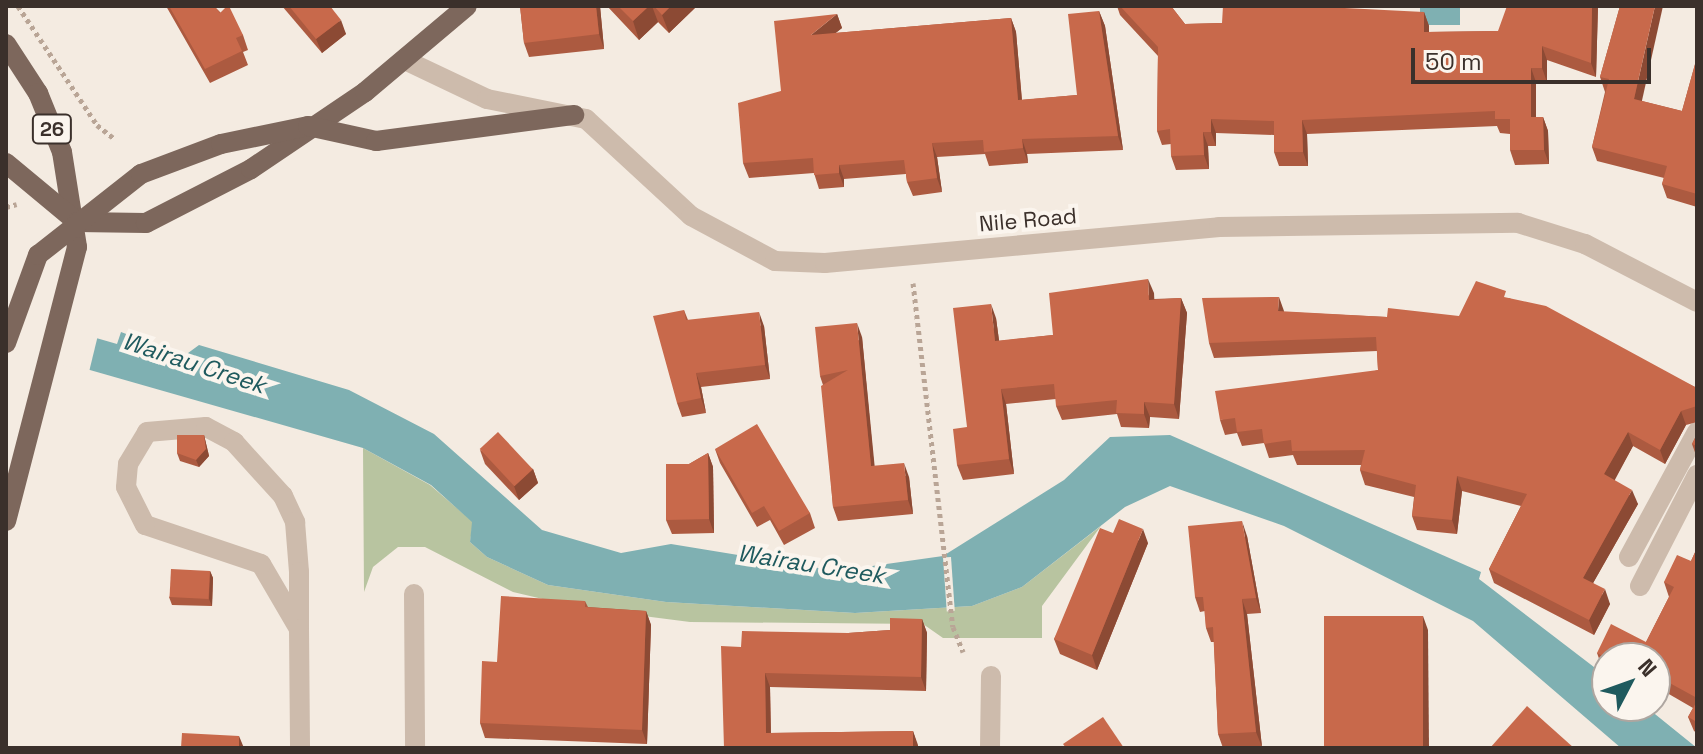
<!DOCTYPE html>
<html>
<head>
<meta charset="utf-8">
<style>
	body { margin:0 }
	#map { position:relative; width:1703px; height:754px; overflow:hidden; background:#f4ebe1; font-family:"Space Grotesk",sans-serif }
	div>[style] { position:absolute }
	.green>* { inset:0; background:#b8c4a0 }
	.water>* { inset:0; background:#7fb0b2; transform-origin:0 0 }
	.pier>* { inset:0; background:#f4ebe1; transform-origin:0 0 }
	.path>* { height:5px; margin-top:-2.5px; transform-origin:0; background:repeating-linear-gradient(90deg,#b9a596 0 4px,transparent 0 8px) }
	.minor>* { height:20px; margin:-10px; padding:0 10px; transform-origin:10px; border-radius:10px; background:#cdbbac }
	.major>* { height:20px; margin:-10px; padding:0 10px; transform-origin:10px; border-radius:10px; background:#7d675c }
	.wall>* { inset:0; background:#ac5a40 }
	.shaded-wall>* { inset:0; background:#8c4a34 }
	.building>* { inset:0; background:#c8694b; transform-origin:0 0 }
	span { translate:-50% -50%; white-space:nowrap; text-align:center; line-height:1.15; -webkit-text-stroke:8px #fbf5ee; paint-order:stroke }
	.shield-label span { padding:2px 6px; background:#fbf5ee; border:2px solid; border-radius:6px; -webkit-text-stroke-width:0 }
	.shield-label { font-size:20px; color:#3b302b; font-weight:700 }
	.street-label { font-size:22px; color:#3b302b }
	.water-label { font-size:24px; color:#1f5a5e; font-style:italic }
	.frame { position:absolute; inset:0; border:8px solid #3b302b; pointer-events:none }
	.north { position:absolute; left:1591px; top:642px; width:80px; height:80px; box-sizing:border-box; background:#fbf5ee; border:2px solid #aea6a0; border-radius:50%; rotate:49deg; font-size:22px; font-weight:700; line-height:32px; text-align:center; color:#3b302b }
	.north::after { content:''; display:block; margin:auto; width:28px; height:36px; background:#1f5a5e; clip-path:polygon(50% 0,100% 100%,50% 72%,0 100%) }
	.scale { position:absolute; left:1411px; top:48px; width:240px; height:36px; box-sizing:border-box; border:4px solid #3b302b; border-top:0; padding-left:10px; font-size:24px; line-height:28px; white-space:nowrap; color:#3b302b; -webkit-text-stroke:6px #fbf5ee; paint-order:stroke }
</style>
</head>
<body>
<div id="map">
	<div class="green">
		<div style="clip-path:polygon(363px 448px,430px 485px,473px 522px,470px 542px,487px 557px,548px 585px,666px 602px,855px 613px,972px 606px,1022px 587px,1101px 526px,1042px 606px,1042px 638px,943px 638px,923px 624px,690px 622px,581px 608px,513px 592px,425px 547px,398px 547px,373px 567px,364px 592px)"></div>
	</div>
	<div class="water">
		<div style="left:1420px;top:7px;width:40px;height:18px"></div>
		<div style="clip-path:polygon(6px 312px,117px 344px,121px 332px,184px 356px,199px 345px,349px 390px,434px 434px,542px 530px,621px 553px,671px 544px,837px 571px,943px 556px,1064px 480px,1110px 437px,1170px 435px,1481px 572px,1479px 579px,1607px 677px,1607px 706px,1645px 706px,1697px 748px,1621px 748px,1473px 621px,1284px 526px,1170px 486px,1125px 507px,1022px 587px,972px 606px,855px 613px,666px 602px,548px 585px,487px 557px,470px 542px,472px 522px,431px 485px,363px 448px,6px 346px)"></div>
	</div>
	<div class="pier">
		<div style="clip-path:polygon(6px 308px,98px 335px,89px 372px,6px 350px)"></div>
		<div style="left:951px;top:557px;width:54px;height:8px;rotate:86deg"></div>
	</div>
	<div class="path">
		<div style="left:18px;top:6px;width:143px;rotate:56.4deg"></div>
		<div style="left:97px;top:125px;width:23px;rotate:38deg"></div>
		<div style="left:6px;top:207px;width:11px;rotate:-15deg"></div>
		<div style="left:913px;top:283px;width:346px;rotate:83.4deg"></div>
		<div style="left:953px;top:627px;width:27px;rotate:68deg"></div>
	</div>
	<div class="minor">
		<div style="left:409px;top:62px;width:86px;rotate:25.4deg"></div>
		<div style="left:487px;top:99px;width:101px;rotate:11.4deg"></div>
		<div style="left:586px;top:119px;width:143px;rotate:42.7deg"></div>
		<div style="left:691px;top:216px;width:95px;rotate:28.2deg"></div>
		<div style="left:775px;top:261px;width:50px;rotate:2.3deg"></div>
		<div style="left:825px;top:263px;width:396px;rotate:-5.2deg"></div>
		<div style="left:1219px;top:227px;width:299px;rotate:-0.8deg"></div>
		<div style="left:1518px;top:223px;width:70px;rotate:17.4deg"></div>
		<div style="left:1585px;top:244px;width:126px;rotate:27.4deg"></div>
		<div style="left:1629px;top:557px;width:142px;rotate:-61.5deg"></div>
		<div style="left:1640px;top:586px;width:125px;rotate:-62.8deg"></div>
		<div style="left:414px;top:594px;width:154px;rotate:89.6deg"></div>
		<div style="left:299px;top:629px;width:75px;rotate:-120.3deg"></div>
		<div style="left:261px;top:564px;width:122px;rotate:-161.4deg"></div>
		<div style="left:145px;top:525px;width:42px;rotate:-116.6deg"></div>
		<div style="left:126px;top:487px;width:23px;rotate:-85deg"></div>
		<div style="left:128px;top:464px;width:37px;rotate:-59deg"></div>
		<div style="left:147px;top:432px;width:59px;rotate:-4.8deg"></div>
		<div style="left:206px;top:427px;width:32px;rotate:28deg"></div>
		<div style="left:234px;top:442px;width:73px;rotate:47.8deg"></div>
		<div style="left:283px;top:496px;width:29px;rotate:65deg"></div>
		<div style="left:295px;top:522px;width:50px;rotate:85.4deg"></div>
		<div style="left:299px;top:572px;width:57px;rotate:90deg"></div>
		<div style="left:299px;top:629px;width:119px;rotate:89.5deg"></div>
		<div style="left:990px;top:748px;width:72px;rotate:-89.2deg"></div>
	</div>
	<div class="major">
		<div style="left:6px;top:44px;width:59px;rotate:56.9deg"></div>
		<div style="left:38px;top:93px;width:64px;rotate:67.9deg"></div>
		<div style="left:62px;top:152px;width:96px;rotate:81deg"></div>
		<div style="left:77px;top:247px;width:283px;rotate:104.5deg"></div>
		<div style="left:6px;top:163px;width:92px;rotate:39.7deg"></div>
		<div style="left:77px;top:222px;width:69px;rotate:0.8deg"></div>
		<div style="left:146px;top:223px;width:118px;rotate:-27.2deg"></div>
		<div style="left:251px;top:169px;width:138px;rotate:-34deg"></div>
		<div style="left:365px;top:92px;width:133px;rotate:-40.1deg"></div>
		<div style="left:6px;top:343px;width:94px;rotate:-70deg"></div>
		<div style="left:38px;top:255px;width:131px;rotate:-38.2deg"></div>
		<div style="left:141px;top:174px;width:85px;rotate:-20.6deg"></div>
		<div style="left:221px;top:144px;width:89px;rotate:-11.7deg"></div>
		<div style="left:308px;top:126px;width:70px;rotate:12.4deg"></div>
		<div style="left:376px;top:141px;width:200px;rotate:-7.5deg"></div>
	</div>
	<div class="wall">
		<div style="clip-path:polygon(166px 6px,214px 6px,243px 35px,248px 50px,243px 52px,248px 65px,210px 83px)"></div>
		<div style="clip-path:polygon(282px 6px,330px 6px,346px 34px,322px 53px)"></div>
		<div style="clip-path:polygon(520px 6px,600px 6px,604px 49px,529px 57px,524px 43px)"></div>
		<div style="clip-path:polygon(607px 6px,697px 6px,669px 33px,658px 22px,639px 40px)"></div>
		<div style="clip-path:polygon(1117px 6px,1171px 6px,1185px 24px,1222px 23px,1424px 12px,1429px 26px,1429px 32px,1498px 31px,1598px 6px,1596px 77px,1547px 60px,1547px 82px,1536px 82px,1536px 117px,1543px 117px,1548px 131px,1549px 164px,1515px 165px,1510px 150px,1510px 134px,1500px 133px,1497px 126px,1307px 134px,1308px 166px,1279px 166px,1274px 152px,1274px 135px,1216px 133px,1216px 146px,1208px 146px,1209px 169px,1176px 170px,1171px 156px,1171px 144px,1162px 145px,1157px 131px,1158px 56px,1120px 15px)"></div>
		<div style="clip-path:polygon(1620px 6px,1642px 101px,1682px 111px,1697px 57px,1697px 207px,1667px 198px,1662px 184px,1664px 178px,1597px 161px,1592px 147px,1605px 92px,1600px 77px)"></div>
		<div style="clip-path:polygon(1099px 11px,1105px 26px,1123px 150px,1027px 154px,1028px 163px,989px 166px,985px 154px,937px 157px,942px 192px,913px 196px,907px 182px,906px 174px,844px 179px,844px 187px,819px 189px,814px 173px,749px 178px,743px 163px,781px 91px,837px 14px,842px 28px,835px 33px,1011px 18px,1016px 32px,1022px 100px,1077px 95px)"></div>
		<div style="clip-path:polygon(1154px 293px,1154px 299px,1181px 298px,1187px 313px,1179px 419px,1150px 417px,1149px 428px,1121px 427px,1117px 414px,1062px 420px,1056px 406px,1056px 399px,1006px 404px,1014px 474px,963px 480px,957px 465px,996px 318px,999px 341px,1053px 335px)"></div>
		<div style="clip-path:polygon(1509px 298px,1697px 388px,1697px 422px,1686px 425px,1665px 464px,1633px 446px,1614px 480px,1638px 504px,1593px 583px,1610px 604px,1594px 635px,1494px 583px,1489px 569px,1521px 506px,1462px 491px,1457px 534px,1417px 530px,1412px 516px,1414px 497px,1365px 485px,1360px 470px,1361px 465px,1297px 465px,1293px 455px,1269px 458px,1264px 443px,1242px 446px,1237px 433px,1225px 435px,1220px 420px,1378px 370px,1377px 351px,1214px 358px,1209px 343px,1284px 312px,1387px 317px,1459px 316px)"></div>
		<div style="clip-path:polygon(684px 310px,688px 320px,764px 326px,770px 379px,701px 387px,706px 413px,682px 417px,677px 403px)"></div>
		<div style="clip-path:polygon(862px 337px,874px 466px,909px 477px,913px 514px,838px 521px,833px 507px,823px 385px,820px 376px)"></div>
		<div style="clip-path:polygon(1697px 434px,1697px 458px,1692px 444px)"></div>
		<div style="clip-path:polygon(204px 435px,209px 456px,199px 467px,180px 461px,177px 453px)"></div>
		<div style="clip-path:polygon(715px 449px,810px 513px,815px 528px,784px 545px,770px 520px,757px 527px,720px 463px)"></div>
		<div style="clip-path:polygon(480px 450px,533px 469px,538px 483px,519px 500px,485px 464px)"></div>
		<div style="clip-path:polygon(708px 453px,713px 467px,714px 533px,672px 534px,666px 520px,689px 464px)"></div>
		<div style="clip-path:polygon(1113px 533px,1148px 543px,1097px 670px,1060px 654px,1054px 639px)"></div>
		<div style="clip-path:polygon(1247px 536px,1261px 613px,1247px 614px,1262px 747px,1223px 748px,1218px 734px,1214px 642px,1211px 642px,1206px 628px,1205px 611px,1200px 612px,1195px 597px)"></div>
		<div style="clip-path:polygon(1697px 548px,1697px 733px,1694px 731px,1688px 717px,1693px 708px,1655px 686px,1655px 658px,1607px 658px,1607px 670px,1602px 667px,1597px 653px,1646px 642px,1669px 597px,1664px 582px,1691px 561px)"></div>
		<div style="clip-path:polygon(210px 571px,213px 578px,212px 606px,172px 605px,169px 597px)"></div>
		<div style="clip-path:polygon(585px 601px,588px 607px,646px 611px,651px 625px,647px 744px,485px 738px,480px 723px,497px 662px)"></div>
		<div style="clip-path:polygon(922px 619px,927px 633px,926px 691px,770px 687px,771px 733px,913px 731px,918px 748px,724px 748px,741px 647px,848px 633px,890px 630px)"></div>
	</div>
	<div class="shaded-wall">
		<div style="clip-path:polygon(596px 6px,600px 6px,604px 49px,599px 34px)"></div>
		<div style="clip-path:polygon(649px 6px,652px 6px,658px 22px,639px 40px,633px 21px)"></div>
		<div style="clip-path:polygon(671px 6px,697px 6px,669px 33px,662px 15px)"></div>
		<div style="clip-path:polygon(1592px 6px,1598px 6px,1596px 77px,1591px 63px)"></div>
		<div style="clip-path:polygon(1655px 6px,1663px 6px,1639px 114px,1634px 99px)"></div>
		<div style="clip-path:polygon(1099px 11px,1105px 26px,1123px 150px,1118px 136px)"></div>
		<div style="clip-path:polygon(1424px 12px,1429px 26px,1429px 46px,1424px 32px)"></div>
		<div style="clip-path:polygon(837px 14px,842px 28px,816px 49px,811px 35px)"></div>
		<div style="clip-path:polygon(1011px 18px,1016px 32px,1023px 114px,1018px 100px)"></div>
		<div style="clip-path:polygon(341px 20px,346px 34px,322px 53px,316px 39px)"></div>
		<div style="clip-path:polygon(1542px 46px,1547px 60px,1547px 82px,1542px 68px)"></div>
		<div style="clip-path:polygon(1531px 68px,1536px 82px,1536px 131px,1531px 117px)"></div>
		<div style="clip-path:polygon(1543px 117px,1548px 131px,1549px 164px,1544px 150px)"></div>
		<div style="clip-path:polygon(1211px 119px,1216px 133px,1216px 146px,1211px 132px)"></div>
		<div style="clip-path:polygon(1302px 120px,1307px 134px,1308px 166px,1303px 152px)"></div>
		<div style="clip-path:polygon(1203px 132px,1208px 146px,1209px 169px,1204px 155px)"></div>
		<div style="clip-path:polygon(1022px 139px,1027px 154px,1028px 163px,1023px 148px)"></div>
		<div style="clip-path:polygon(932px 143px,937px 157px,942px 192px,937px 178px)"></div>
		<div style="clip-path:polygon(839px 165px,844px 179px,844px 187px,839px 173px)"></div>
		<div style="clip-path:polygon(1148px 279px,1154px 293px,1155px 314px,1149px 300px)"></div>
		<div style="clip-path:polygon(1279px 297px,1284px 311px,1283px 326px,1278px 311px)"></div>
		<div style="clip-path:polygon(1181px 298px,1187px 313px,1179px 419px,1174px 404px)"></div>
		<div style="clip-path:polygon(991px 304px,996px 318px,1001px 355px,995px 341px)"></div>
		<div style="clip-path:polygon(759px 312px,764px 326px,770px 379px,765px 365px)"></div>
		<div style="clip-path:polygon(857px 323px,862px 337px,876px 480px,871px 466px)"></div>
		<div style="clip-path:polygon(696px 373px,701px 387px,706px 413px,701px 398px)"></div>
		<div style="clip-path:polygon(1001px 389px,1006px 404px,1014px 474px,1009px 459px)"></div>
		<div style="clip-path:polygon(1144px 402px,1150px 417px,1149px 428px,1144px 414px)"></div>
		<div style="clip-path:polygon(1681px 411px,1686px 425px,1665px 464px,1660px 450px)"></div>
		<div style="clip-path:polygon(1628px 432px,1633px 446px,1610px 489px,1604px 474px)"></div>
		<div style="clip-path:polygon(204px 435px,209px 456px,199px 467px,196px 460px)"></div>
		<div style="clip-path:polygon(708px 453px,713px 467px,714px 533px,709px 519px)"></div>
		<div style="clip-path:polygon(904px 463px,909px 477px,913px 514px,908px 500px)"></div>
		<div style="clip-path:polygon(533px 469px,538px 483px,519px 500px,514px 486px)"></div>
		<div style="clip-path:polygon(1457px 476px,1462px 491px,1457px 534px,1452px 520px)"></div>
		<div style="clip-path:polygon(1632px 490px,1638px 504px,1588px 592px,1583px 578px)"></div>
		<div style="clip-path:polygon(1242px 521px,1247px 536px,1261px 613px,1256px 598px)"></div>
		<div style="clip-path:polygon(1143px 529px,1148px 543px,1097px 670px,1092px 655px)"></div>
		<div style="clip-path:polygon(210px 571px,213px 578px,212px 606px,209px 599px)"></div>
		<div style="clip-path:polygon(1605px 589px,1610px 604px,1594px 635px,1589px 620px)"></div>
		<div style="clip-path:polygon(1242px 599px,1247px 614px,1262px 747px,1256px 732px)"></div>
		<div style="clip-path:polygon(646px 611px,651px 625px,647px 744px,642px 730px)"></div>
		<div style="clip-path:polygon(1423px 616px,1428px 630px,1429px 748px,1423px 748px)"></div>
		<div style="clip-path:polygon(922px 619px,927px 633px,926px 691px,921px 677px)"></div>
		<div style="clip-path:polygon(765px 673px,770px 687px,771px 747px,766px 733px)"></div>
		<div style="clip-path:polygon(913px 731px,918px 745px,918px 748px,913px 748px)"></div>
		<div style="clip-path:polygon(239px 736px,244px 748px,239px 748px)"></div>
	</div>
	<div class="building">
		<div style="clip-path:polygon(169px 6px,214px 6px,220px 13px,227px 6px,229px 6px,243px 35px,236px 38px,242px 51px,205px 69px)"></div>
		<div style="clip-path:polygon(289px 6px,330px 6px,341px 20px,316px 39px)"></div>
		<div style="clip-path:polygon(520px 6px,596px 6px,599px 34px,524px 43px)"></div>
		<div style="clip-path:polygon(618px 6px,649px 6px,633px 21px)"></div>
		<div style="clip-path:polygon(654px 6px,671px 6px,662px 15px)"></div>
		<div style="clip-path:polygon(1120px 6px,1171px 6px,1185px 24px,1222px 23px,1223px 6px,1305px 6px,1424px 12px,1424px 32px,1498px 31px,1507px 6px,1592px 6px,1591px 63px,1542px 46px,1542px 68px,1531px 68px,1531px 117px,1543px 117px,1544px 150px,1510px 150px,1510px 119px,1495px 119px,1495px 111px,1302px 120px,1303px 152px,1274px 152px,1274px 121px,1211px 119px,1211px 132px,1203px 132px,1204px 155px,1171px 156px,1170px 129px,1157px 131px,1158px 47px)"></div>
		<div style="clip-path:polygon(1620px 6px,1655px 6px,1634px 99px,1682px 111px,1697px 57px,1697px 194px,1662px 184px,1667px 166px,1592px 147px,1609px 79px,1600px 77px)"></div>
		<div style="clip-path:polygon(1099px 11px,1118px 136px,1022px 139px,1023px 148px,984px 152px,983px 140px,932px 143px,937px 178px,907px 182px,904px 160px,839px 165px,839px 173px,814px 175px,813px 158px,743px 163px,738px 103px,781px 91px,774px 21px,837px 14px,811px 35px,1011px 18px,1018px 100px,1077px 95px,1068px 14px)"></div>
		<div style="clip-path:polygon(1148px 279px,1149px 300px,1181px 298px,1174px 404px,1144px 402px,1144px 414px,1116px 413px,1117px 400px,1056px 406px,1054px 384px,1001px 389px,1009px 459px,957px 465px,953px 429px,967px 427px,953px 308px,991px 304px,995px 341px,1053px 335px,1049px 293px)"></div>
		<div style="clip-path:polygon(1476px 281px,1506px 291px,1504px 297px,1546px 306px,1697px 388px,1697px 406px,1681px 411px,1660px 450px,1628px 432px,1604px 474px,1632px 490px,1583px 578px,1605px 589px,1589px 620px,1489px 569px,1527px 494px,1457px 476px,1452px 520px,1412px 516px,1416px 485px,1360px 470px,1365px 450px,1292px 451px,1291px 440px,1264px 444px,1262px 429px,1237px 432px,1235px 418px,1220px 420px,1215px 391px,1378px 370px,1376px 337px,1209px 343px,1202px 298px,1279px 297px,1278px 311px,1387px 317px,1388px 308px,1459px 316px)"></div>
		<div style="clip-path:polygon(684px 310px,686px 320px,759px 312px,765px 365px,696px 373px,701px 398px,677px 403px,653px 316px)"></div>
		<div style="clip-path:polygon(857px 323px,871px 466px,904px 463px,908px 500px,833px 507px,821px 386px,848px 370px,820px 376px,815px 327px)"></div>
		<div style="clip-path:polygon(757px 424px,810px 513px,779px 531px,764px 506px,752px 513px,715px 449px)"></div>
		<div style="left:498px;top:432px;width:51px;height:25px;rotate:47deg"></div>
		<div style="clip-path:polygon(1697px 434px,1697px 446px,1692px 444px)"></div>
		<div style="clip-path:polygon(177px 435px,204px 435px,206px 449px,196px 460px,177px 453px)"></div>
		<div style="clip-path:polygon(708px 453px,709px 519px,666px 520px,666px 464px,689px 464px)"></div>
		<div style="clip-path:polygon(1119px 519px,1143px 529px,1092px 655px,1054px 639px,1100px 528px,1113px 533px)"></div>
		<div style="clip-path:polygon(1242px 521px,1256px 598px,1242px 599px,1256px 732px,1218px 734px,1213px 627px,1206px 628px,1203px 597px,1195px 597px,1188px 526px)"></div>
		<div style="clip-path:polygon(1697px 548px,1697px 698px,1655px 675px,1655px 658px,1607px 658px,1597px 653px,1611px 624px,1646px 642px,1674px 587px,1664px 582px,1677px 555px,1691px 561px)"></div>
		<div style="left:171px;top:569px;width:39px;height:28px;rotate:3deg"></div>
		<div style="clip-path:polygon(501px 596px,585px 601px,585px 607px,646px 611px,642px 730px,480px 723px,482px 661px,497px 662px)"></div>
		<div style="left:1324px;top:616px;width:99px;height:132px"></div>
		<div style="clip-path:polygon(890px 618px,922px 619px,921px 677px,765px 673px,766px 733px,913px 731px,913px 748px,724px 748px,721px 646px,741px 647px,742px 631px,848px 633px,890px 630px)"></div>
		<div style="clip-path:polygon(1697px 701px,1697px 722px,1688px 717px)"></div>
		<div style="clip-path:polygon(1527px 706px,1574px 748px,1490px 748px)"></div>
		<div style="clip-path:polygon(1103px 717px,1124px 748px,1066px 748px,1063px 744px)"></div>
		<div style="clip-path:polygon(182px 733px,239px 736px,239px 748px,181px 748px)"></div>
	</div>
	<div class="shield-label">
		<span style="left:52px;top:129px">26</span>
	</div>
	<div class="street-label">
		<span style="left:1028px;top:220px;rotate:-5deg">Nile Road</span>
	</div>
	<div class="water-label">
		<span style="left:194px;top:363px;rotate:18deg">Wairau Creek</span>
		<span style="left:811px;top:564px;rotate:9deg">Wairau Creek</span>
	</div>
	<div class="frame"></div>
	<div class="north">N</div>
	<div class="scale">50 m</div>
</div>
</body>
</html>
